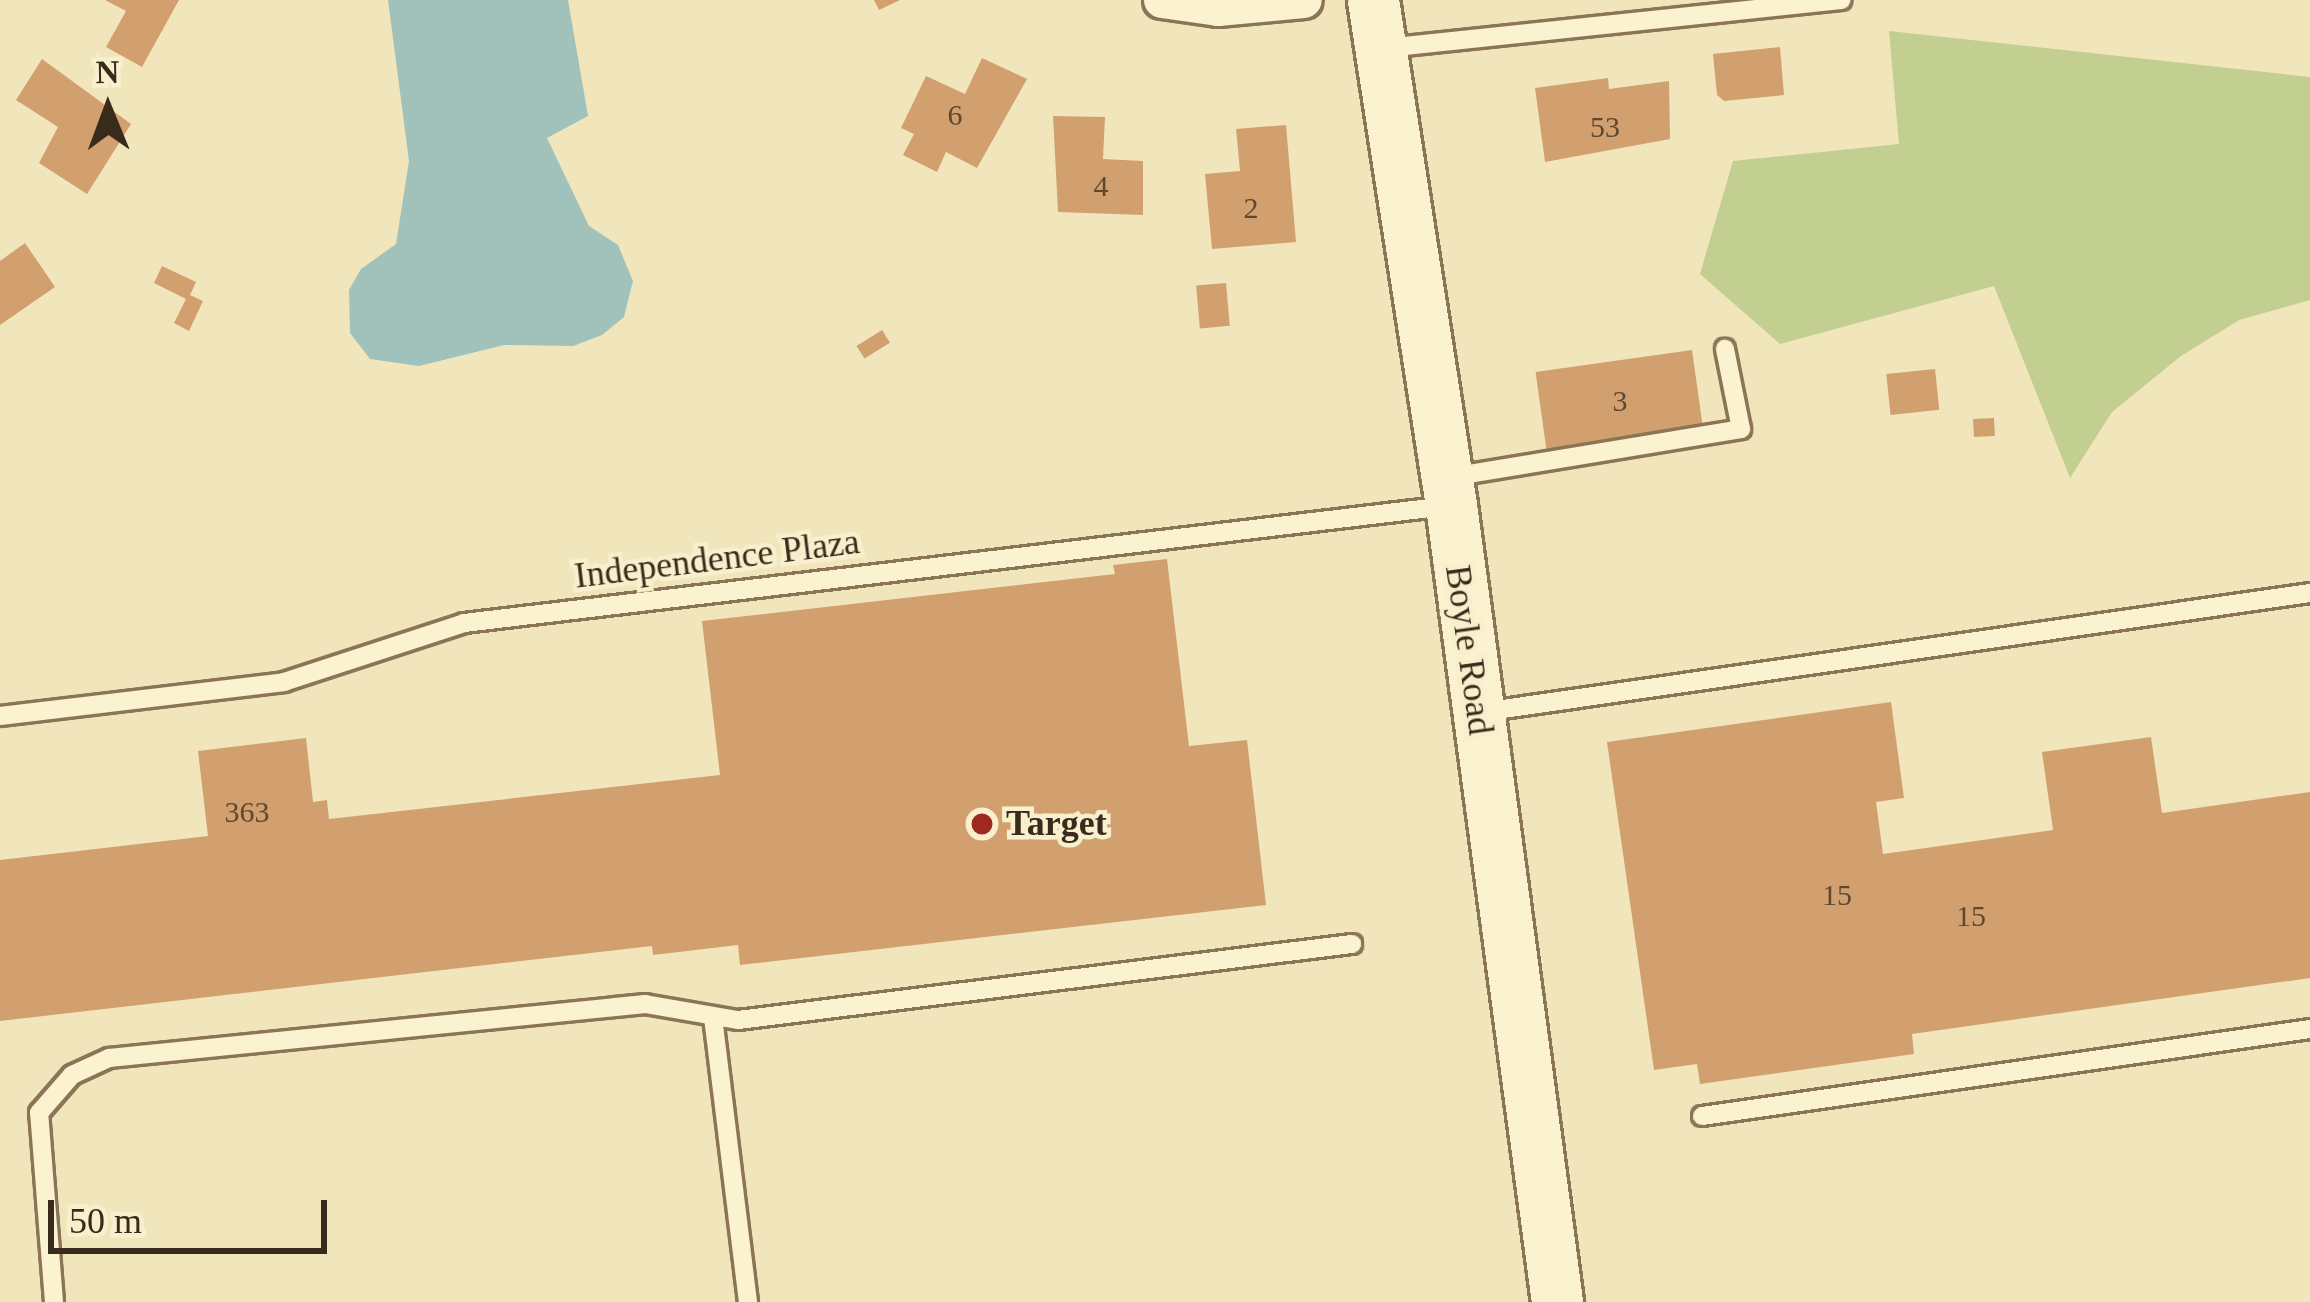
<!DOCTYPE html>
<html>
<head>
<meta charset="utf-8">
<style>
	body { margin:0 }
	#map { position:relative; width:2310px; height:1302px; overflow:hidden; background:#f1e5bc; font-family:"Times New Roman",serif }
	div>[style] { position:absolute }
	.green>* { inset:0; background:#c3cf90 }
	.water>* { inset:0; background:#a1c2bb }
	.building>* { inset:0; background:#d2a06f; transform-origin:0 0 }
	.roads { filter:drop-shadow(3px 0 #8a7555) drop-shadow(-3px 0 #8a7555) drop-shadow(0 3px #8a7555) drop-shadow(0 -3px #8a7555) }
	.lane>* { height:18px; margin:-9px; padding:0 9px; transform-origin:9px; border-radius:9px; background:#fbf2d0 }
	.street>* { height:36px; margin:-18px; padding:0 18px; transform-origin:18px; border-radius:18px; background:#fbf2d0 }
	.secondary>* { height:51px; margin:-25.5px; padding:0 25.5px; transform-origin:25.5px; border-radius:25.5px; background:#fbf2d0 }
	.dots>* { width:33px; height:33px; translate:-50% -50%; box-sizing:border-box; border:6px solid #f8efcc; border-radius:50% }
	span { translate:-50% -50%; white-space:nowrap; text-align:center; line-height:1.15; -webkit-text-stroke:9px #f8efcc; paint-order:stroke }
	.number-label { font-size:30px; color:#5e4830 }
	.number-label span { -webkit-text-stroke-width:0 }
	.street-label { font-size:36px; color:#382b1b }
	.poi-label { font-size:36px; color:#382b1b; font-weight:700 }
	.left { translate:0 -50%; text-align:left }
	.north { position:absolute; left:48px; top:48px; width:120px; height:120px; -webkit-text-stroke:9px #f8efcc; paint-order:stroke; rotate:359deg; font-size:33px; font-weight:700; line-height:48px; text-align:center; color:#382b1b }
	.north::after { content:''; display:block; margin:auto; width:42px; height:54px; background:#382b1b; clip-path:polygon(50% 0,100% 100%,50% 72%,0 100%) }
	.scale { position:absolute; left:48px; top:1200px; width:279px; height:54px; box-sizing:border-box; border:6px solid #382b1b; border-top:0; padding-left:15px; font-size:36px; line-height:42px; white-space:nowrap; color:#382b1b; -webkit-text-stroke:9px #f8efcc; paint-order:stroke }
</style>
</head>
<body>
<div id="map">
	<div class="green">
		<div style="clip-path:polygon(1889px 31px,2310px 77px,2310px 300px,2239px 320px,2181px 356px,2112px 412px,2070px 478px,1994px 286px,1780px 344px,1700px 274px,1733px 161px,1899px 144px)"></div>
	</div>
	<div class="water">
		<div style="clip-path:polygon(388px 0,568px 0,588px 116px,547px 138px,589px 226px,618px 245px,633px 281px,624px 317px,602px 335px,573px 346px,504px 345px,419px 366px,370px 359px,350px 333px,349px 290px,361px 269px,396px 244px,409px 161px)"></div>
	</div>
	<div class="building">
		<div style="clip-path:polygon(105px 0,179px 0,142px 67px,106px 47px,126px 11px)"></div>
		<div style="clip-path:polygon(874px 0,900px 0,879px 10px)"></div>
		<div style="clip-path:polygon(1780px 47px,1784px 95px,1724px 101px,1717px 95px,1713px 54px)"></div>
		<div style="clip-path:polygon(982px 58px,1027px 79px,977px 168px,946px 152px,937px 172px,903px 155px,914px 134px,901px 128px,926px 76px,965px 94px)"></div>
		<div style="clip-path:polygon(42px 59px,131px 124px,87px 194px,39px 163px,58px 127px,16px 100px)"></div>
		<div style="clip-path:polygon(1608px 78px,1609px 89px,1669px 81px,1670px 139px,1545px 162px,1535px 88px)"></div>
		<div style="clip-path:polygon(1053px 116px,1105px 117px,1103px 159px,1143px 161px,1143px 215px,1058px 212px)"></div>
		<div style="clip-path:polygon(1286px 125px,1296px 242px,1212px 249px,1205px 174px,1240px 171px,1236px 129px)"></div>
		<div style="clip-path:polygon(25px 243px,55px 287px,0 325px,0 261px)"></div>
		<div style="clip-path:polygon(162px 266px,196px 282px,190px 295px,203px 301px,189px 331px,174px 323px,186px 299px,154px 283px)"></div>
		<div style="left:1226px;top:283px;width:43px;height:30px;rotate:85deg"></div>
		<div style="left:882px;top:330px;width:15px;height:30px;rotate:58deg"></div>
		<div style="left:1692px;top:350px;width:81px;height:158px;rotate:82deg"></div>
		<div style="left:1935px;top:369px;width:41px;height:49px;rotate:84deg"></div>
		<div style="left:1994px;top:418px;width:18px;height:21px;rotate:87deg"></div>
		<div style="clip-path:polygon(1167px 559px,1189px 746px,1247px 740px,1266px 905px,740px 965px,738px 945px,653px 955px,652px 946px,0 1021px,0 860px,208px 836px,198px 751px,306px 738px,313px 802px,327px 800px,329px 819px,720px 775px,702px 621px,1115px 574px,1113px 565px)"></div>
		<div style="clip-path:polygon(1891px 702px,1904px 798px,1876px 802px,1883px 854px,2053px 830px,2042px 752px,2151px 737px,2162px 813px,2310px 792px,2310px 978px,1912px 1034px,1914px 1054px,1700px 1084px,1697px 1064px,1654px 1070px,1607px 742px)"></div>
	</div>
	<div class="roads">
		<div class="lane">
			<div style="left:1385px;top:48px;width:459px;rotate:-6deg"></div>
			<div style="left:1451px;top:477px;width:294px;rotate:-9.4deg"></div>
			<div style="left:1741px;top:429px;width:82px;rotate:-101.3deg"></div>
			<div style="left:1482px;top:712px;width:837px;rotate:-8.18deg"></div>
			<div style="left:0;top:716px;width:286px;rotate:-6.8deg"></div>
			<div style="left:284px;top:682px;width:189px;rotate:-18.1deg"></div>
			<div style="left:464px;top:623px;width:989px;rotate:-6.79deg"></div>
			<div style="left:713px;top:1017px;width:287px;rotate:83deg"></div>
			<div style="left:1702px;top:1116px;width:614px;rotate:-8.14deg"></div>
			<div style="left:54px;top:1302px;width:190px;rotate:-94.5deg"></div>
			<div style="left:39px;top:1113px;width:50px;rotate:-49deg"></div>
			<div style="left:72px;top:1075px;width:41px;rotate:-24.7deg"></div>
			<div style="left:109px;top:1058px;width:539px;rotate:-5.75deg"></div>
			<div style="left:645px;top:1004px;width:94px;rotate:9.8deg"></div>
			<div style="left:738px;top:1020px;width:619px;rotate:-7.06deg"></div>
		</div>
		<div class="street">
			<div style="left:1162px;top:0;width:57px;rotate:8.1deg"></div>
			<div style="left:1218px;top:8px;width:86px;rotate:-5.3deg"></div>
		</div>
		<div class="secondary">
			<div style="left:1373px;top:0;width:511px;rotate:81.22deg"></div>
			<div style="left:1451px;top:505px;width:804px;rotate:82.42deg"></div>
		</div>
	</div>
	<div class="dots">
		<div style="left:982px;top:824px;background:#9d2920"></div>
	</div>
	<div class="number-label">
		<span style="left:955px;top:115px">6</span>
		<span style="left:1605px;top:127px">53</span>
		<span style="left:1101px;top:186px">4</span>
		<span style="left:1251px;top:208px">2</span>
		<span style="left:1620px;top:401px">3</span>
		<span style="left:247px;top:812px">363</span>
		<span style="left:1837px;top:895px">15</span>
		<span style="left:1971px;top:916px">15</span>
	</div>
	<div class="street-label">
		<span style="left:717px;top:559px;rotate:-7deg">Independence Plaza</span>
		<span style="left:1469px;top:650px;rotate:82deg">Boyle Road</span>
	</div>
	<div class="poi-label">
		<span class="left" style="left:1006px;top:824px">Target</span>
	</div>
	<div class="north">N</div>
	<div class="scale">50 m</div>
</div>
</body>
</html>
